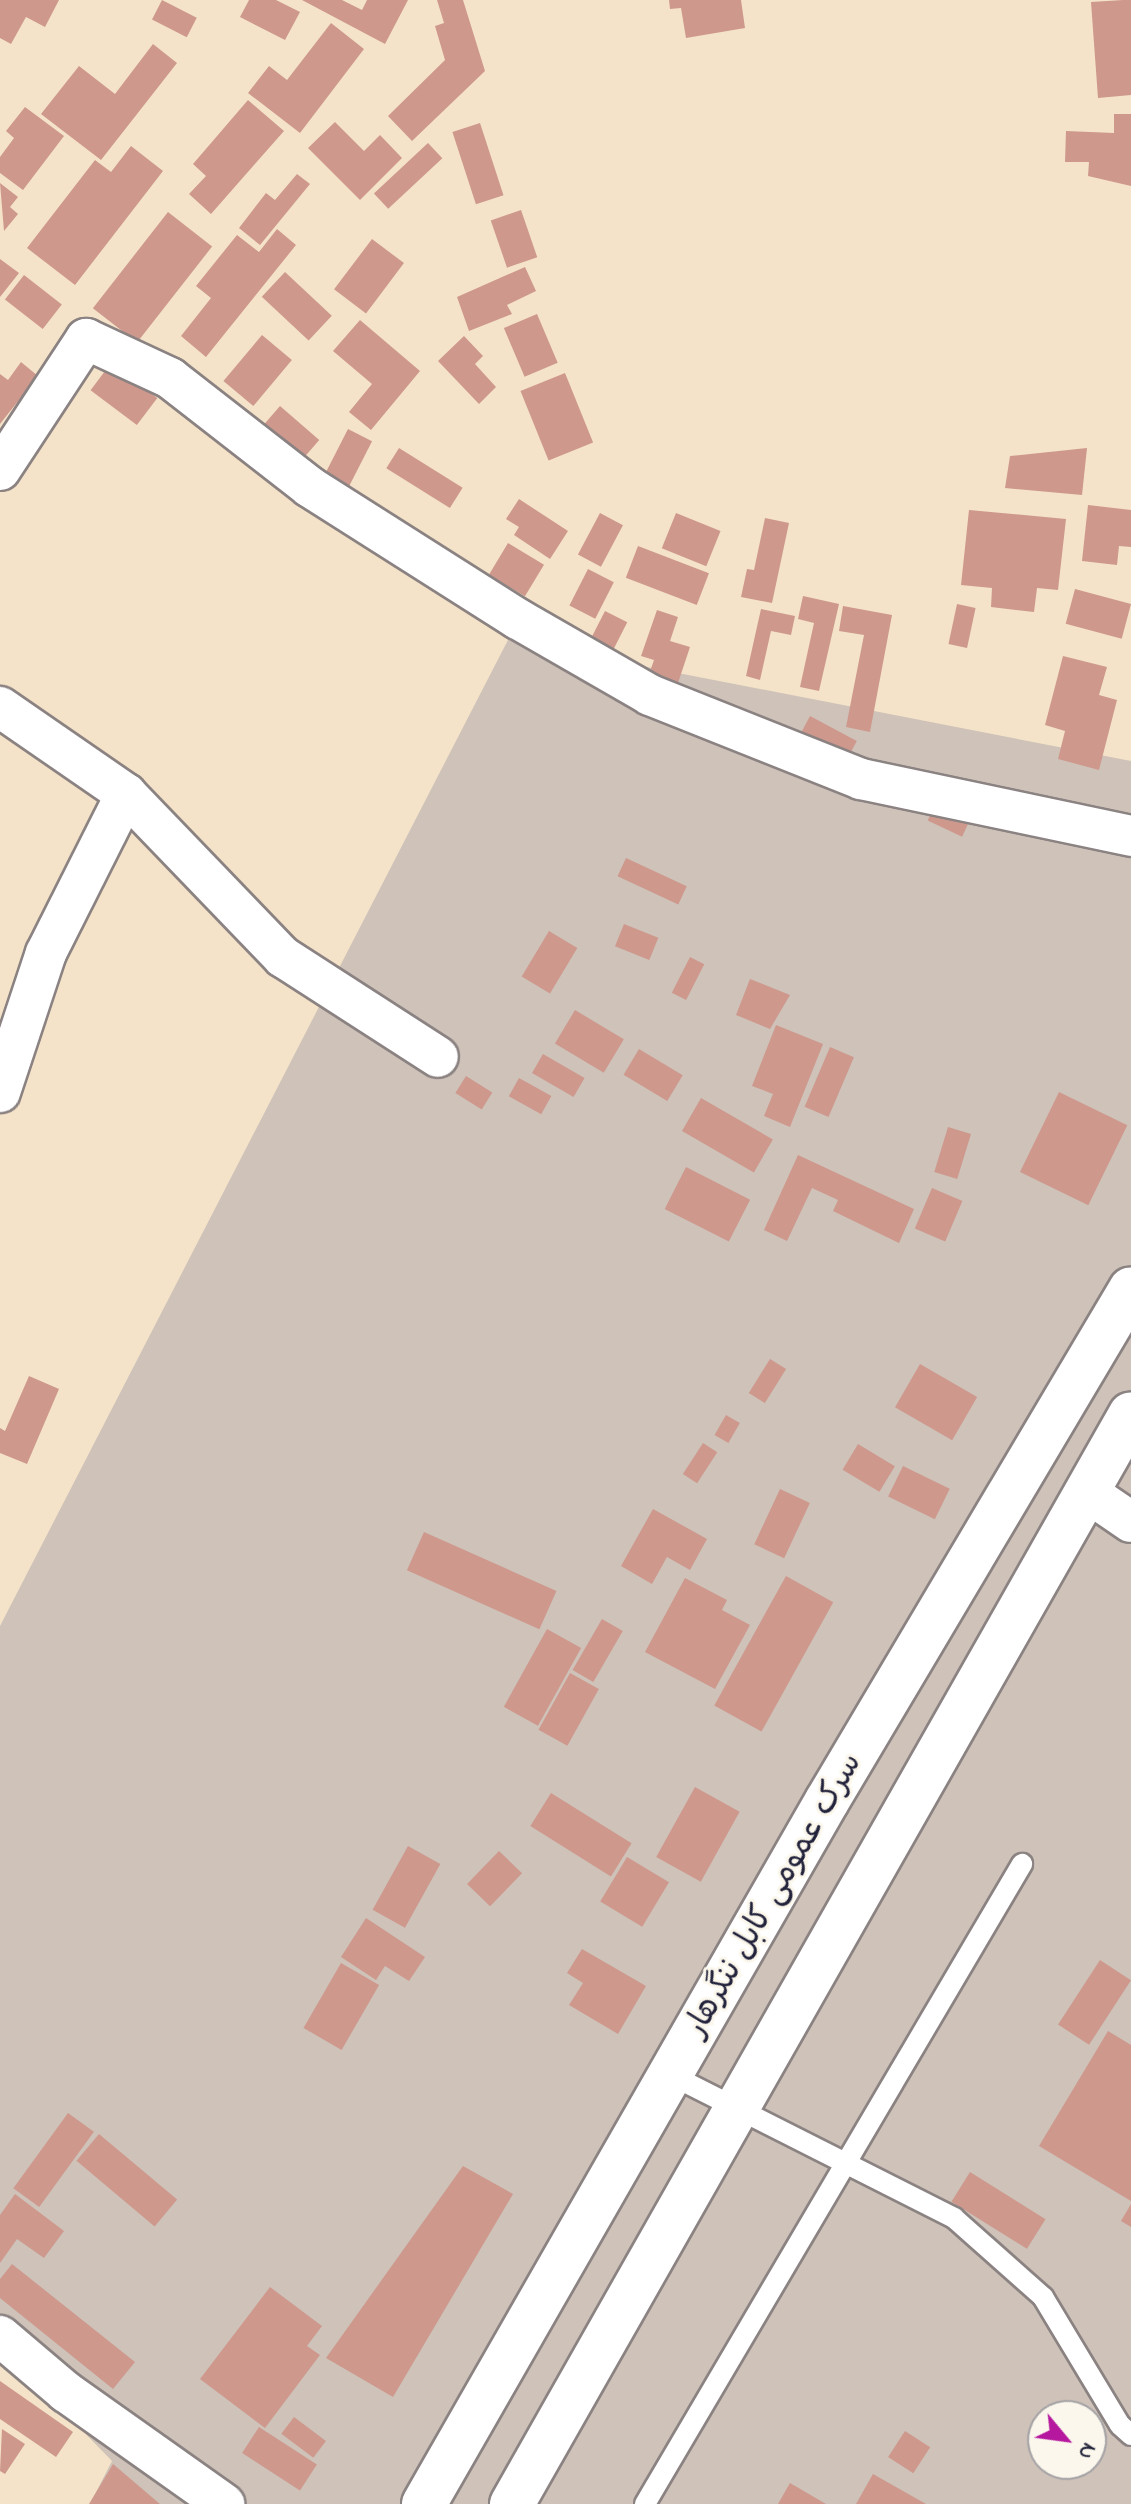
<!DOCTYPE html>
<html>
<head>
<meta charset="utf-8">
<style>
	body { margin:0 }
	#map { position:relative; width:1131px; height:2504px; overflow:hidden; background:#f4e3c8; font-family:"Indie Flower","Playpen Sans Arabic",sans-serif }
	div>[style] { position:absolute }
	.industrial>* { inset:0; background:#cec2b9 }
	.building>* { inset:0; background:#ce988d; transform-origin:0 0 }
	.roads { filter:drop-shadow(2px 0 #8b8282) drop-shadow(-2px 0 #8b8282) drop-shadow(0 2px #8b8282) drop-shadow(0 -2px #8b8282) }
	.lane>* { height:20px; margin:-10px; padding:0 10px; transform-origin:10px; border-radius:10px; background:#fff }
	.street>* { height:40px; margin:-20px; padding:0 20px; transform-origin:20px; border-radius:20px; background:#fff }
	.highway>* { height:44px; margin:-22px; padding:0 22px; transform-origin:22px; border-radius:22px; background:#fff }
	span { translate:-50% -50%; white-space:nowrap; text-align:center; line-height:1.15; -webkit-text-stroke:6px #fbf7ec; paint-order:stroke }
	.street-label { font-size:32px; color:#22223b }
	.north { position:absolute; left:1027px; top:2400px; width:80px; height:80px; box-sizing:border-box; background:#fbf7ec; border:2px solid #a4a2a5; border-radius:50%; rotate:119deg; font-size:22px; font-weight:700; line-height:32px; text-align:center; color:#22223b }
	.north::after { content:''; display:block; margin:auto; width:28px; height:36px; background:#b5179e; clip-path:polygon(50% 0,100% 100%,50% 72%,0 100%) }
</style>
</head>
<body>
<div id="map">
	<div class="industrial">
		<div style="clip-path:polygon(evenodd,508px 640px,1131px 761px,1131px 2504px,90px 2504px,112px 2461px,0 2346px,0 1626px,508px 640px,1043px 2416px,1091px 2416px,1091px 2464px,1043px 2464px,1043px 2416px)"></div>
	</div>
	<div class="building">
		<div style="clip-path:polygon(0 0,59px 0,45px 27px,26px 17px,11px 44px,0 38px)"></div>
		<div style="left:162px;top:0;width:39px;height:22px;rotate:27deg"></div>
		<div style="clip-path:polygon(249px 0,276px 0,300px 12px,285px 40px,240px 17px)"></div>
		<div style="clip-path:polygon(302px 0,342px 0,362px 10px,367px 0,408px 0,385px 44px)"></div>
		<div style="clip-path:polygon(437px 0,463px 0,485px 71px,412px 141px,388px 116px,445px 60px,435px 26px,444px 23px)"></div>
		<div style="clip-path:polygon(669px 0,741px 0,745px 28px,686px 38px,681px 8px,670px 9px)"></div>
		<div style="clip-path:polygon(1123px 0,1131px 0,1131px 95px,1098px 98px,1091px 2px)"></div>
		<div style="clip-path:polygon(331px 23px,364px 49px,300px 133px,248px 93px,269px 66px,287px 80px)"></div>
		<div style="clip-path:polygon(153px 44px,177px 63px,101px 160px,41px 114px,79px 66px,115px 94px)"></div>
		<div style="clip-path:polygon(248px 100px,284px 131px,211px 214px,189px 194px,206px 176px,193px 164px)"></div>
		<div style="clip-path:polygon(25px 107px,64px 136px,23px 190px,0 173px,0 157px,14px 138px,6px 131px)"></div>
		<div style="clip-path:polygon(1114px 114px,1131px 114px,1131px 186px,1088px 176px,1089px 162px,1065px 162px,1066px 131px,1114px 133px)"></div>
		<div style="clip-path:polygon(335px 122px,364px 151px,380px 135px,402px 158px,360px 200px,308px 148px)"></div>
		<div style="left:480px;top:123px;width:76px;height:29px;rotate:72deg"></div>
		<div style="left:428px;top:143px;width:21px;height:74px;rotate:47deg"></div>
		<div style="clip-path:polygon(131px 146px,163px 171px,75px 285px,27px 248px,95px 160px,111px 172px)"></div>
		<div style="clip-path:polygon(297px 174px,310px 184px,260px 245px,239px 228px,266px 193px,275px 200px)"></div>
		<div style="clip-path:polygon(0 183px,18px 197px,10px 207px,18px 214px,4px 231px)"></div>
		<div style="left:521px;top:210px;width:50px;height:32px;rotate:71deg"></div>
		<div style="left:168px;top:212px;width:56px;height:122px;rotate:38deg"></div>
		<div style="clip-path:polygon(277px 229px,296px 245px,206px 357px,181px 336px,211px 298px,196px 286px,237px 235px,259px 252px)"></div>
		<div style="left:372px;top:239px;width:40px;height:63px;rotate:37deg"></div>
		<div style="clip-path:polygon(0 259px,19px 273px,0 297px)"></div>
		<div style="clip-path:polygon(525px 267px,536px 291px,507px 305px,512px 314px,469px 331px,457px 297px)"></div>
		<div style="left:285px;top:272px;width:64px;height:34px;rotate:43deg"></div>
		<div style="left:24px;top:275px;width:48px;height:31px;rotate:38deg"></div>
		<div style="left:537px;top:314px;width:53px;height:36px;rotate:67deg"></div>
		<div style="clip-path:polygon(360px 320px,420px 371px,371px 430px,349px 412px,372px 384px,333px 351px)"></div>
		<div style="left:262px;top:335px;width:39px;height:60px;rotate:40deg"></div>
		<div style="clip-path:polygon(464px 336px,483px 356px,475px 364px,496px 387px,479px 404px,438px 361px)"></div>
		<div style="clip-path:polygon(21px 362px,38px 376px,0 424px,0 374px,8px 380px)"></div>
		<div style="left:111px;top:363px;width:58px;height:34px;rotate:37deg"></div>
		<div style="left:565px;top:373px;width:75px;height:48px;rotate:68deg"></div>
		<div style="left:280px;top:406px;width:52px;height:35px;rotate:41deg"></div>
		<div style="left:348px;top:429px;width:27px;height:52px;rotate:27deg"></div>
		<div style="left:399px;top:448px;width:75px;height:24px;rotate:32deg"></div>
		<div style="clip-path:polygon(1087px 448px,1082px 495px,1005px 488px,1010px 456px)"></div>
		<div style="clip-path:polygon(519px 499px,568px 531px,550px 559px,514px 535px,519px 527px,506px 519px)"></div>
		<div style="clip-path:polygon(1088px 505px,1131px 510px,1131px 547px,1119px 546px,1117px 565px,1082px 561px)"></div>
		<div style="clip-path:polygon(969px 510px,1066px 519px,1058px 590px,1037px 588px,1034px 612px,991px 607px,992px 588px,961px 585px)"></div>
		<div style="left:600px;top:513px;width:26px;height:47px;rotate:28deg"></div>
		<div style="left:676px;top:513px;width:48px;height:38px;rotate:22deg"></div>
		<div style="clip-path:polygon(765px 518px,789px 523px,772px 603px,741px 597px,747px 569px,754px 570px)"></div>
		<div style="left:508px;top:543px;width:42px;height:37px;rotate:31deg"></div>
		<div style="left:638px;top:546px;width:76px;height:34px;rotate:21deg"></div>
		<div style="left:588px;top:569px;width:29px;height:41px;rotate:27deg"></div>
		<div style="left:1075px;top:589px;width:58px;height:36px;rotate:15deg"></div>
		<div style="clip-path:polygon(803px 596px,839px 604px,819px 691px,800px 687px,814px 623px,798px 619px)"></div>
		<div style="left:957px;top:604px;width:19px;height:41px;rotate:12deg"></div>
		<div style="clip-path:polygon(843px 606px,892px 615px,870px 732px,846px 727px,864px 635px,839px 631px)"></div>
		<div style="clip-path:polygon(761px 609px,795px 616px,791px 635px,771px 631px,760px 680px,746px 676px)"></div>
		<div style="clip-path:polygon(657px 610px,678px 617px,670px 641px,690px 647px,675px 692px,646px 683px,654px 660px,641px 656px)"></div>
		<div style="left:605px;top:611px;width:25px;height:39px;rotate:27deg"></div>
		<div style="clip-path:polygon(1063px 656px,1107px 667px,1099px 695px,1117px 700px,1099px 770px,1058px 759px,1065px 731px,1045px 725px)"></div>
		<div style="left:810px;top:716px;width:53px;height:24px;rotate:28deg"></div>
		<div style="left:934px;top:807px;width:38px;height:15px;rotate:25deg"></div>
		<div style="left:626px;top:858px;width:67px;height:20px;rotate:25deg"></div>
		<div style="left:624px;top:924px;width:37px;height:24px;rotate:22deg"></div>
		<div style="left:549px;top:931px;width:33px;height:53px;rotate:31deg"></div>
		<div style="left:690px;top:957px;width:16px;height:40px;rotate:27deg"></div>
		<div style="clip-path:polygon(750px 979px,790px 995px,770px 1029px,736px 1015px)"></div>
		<div style="left:575px;top:1010px;width:57px;height:39px;rotate:31deg"></div>
		<div style="clip-path:polygon(776px 1025px,823px 1044px,790px 1127px,764px 1116px,773px 1094px,752px 1086px)"></div>
		<div style="left:830px;top:1047px;width:26px;height:65px;rotate:23deg"></div>
		<div style="left:639px;top:1049px;width:51px;height:30px;rotate:31deg"></div>
		<div style="left:543px;top:1054px;width:48px;height:22px;rotate:30deg"></div>
		<div style="left:466px;top:1076px;width:31px;height:20px;rotate:32deg"></div>
		<div style="left:519px;top:1078px;width:37px;height:21px;rotate:29deg"></div>
		<div style="left:1059px;top:1092px;width:76px;height:89px;rotate:26deg"></div>
		<div style="left:701px;top:1098px;width:83px;height:38px;rotate:30deg"></div>
		<div style="left:948px;top:1127px;width:24px;height:47px;rotate:17deg"></div>
		<div style="clip-path:polygon(798px 1155px,914px 1209px,899px 1243px,833px 1211px,838px 1200px,812px 1188px,787px 1241px,764px 1230px)"></div>
		<div style="left:686px;top:1167px;width:72px;height:47px;rotate:27deg"></div>
		<div style="left:932px;top:1188px;width:33px;height:44px;rotate:23deg"></div>
		<div style="left:770px;top:1359px;width:19px;height:40px;rotate:32deg"></div>
		<div style="left:920px;top:1364px;width:66px;height:50px;rotate:30deg"></div>
		<div style="clip-path:polygon(29px 1376px,59px 1389px,27px 1464px,0 1453px,0 1428px,5px 1431px)"></div>
		<div style="left:726px;top:1415px;width:16px;height:23px;rotate:30deg"></div>
		<div style="left:703px;top:1443px;width:17px;height:37px;rotate:33deg"></div>
		<div style="left:858px;top:1444px;width:43px;height:30px;rotate:31deg"></div>
		<div style="left:903px;top:1466px;width:52px;height:34px;rotate:26deg"></div>
		<div style="left:780px;top:1489px;width:33px;height:61px;rotate:25deg"></div>
		<div style="clip-path:polygon(653px 1509px,707px 1539px,690px 1570px,667px 1557px,652px 1584px,621px 1566px)"></div>
		<div style="left:424px;top:1532px;width:145px;height:42px;rotate:24deg"></div>
		<div style="left:786px;top:1576px;width:54px;height:148px;rotate:29deg"></div>
		<div style="clip-path:polygon(685px 1578px,727px 1600px,722px 1610px,750px 1625px,715px 1689px,645px 1652px)"></div>
		<div style="left:602px;top:1619px;width:24px;height:59px;rotate:30deg"></div>
		<div style="left:547px;top:1629px;width:39px;height:89px;rotate:29deg"></div>
		<div style="left:570px;top:1673px;width:33px;height:65px;rotate:29deg"></div>
		<div style="left:695px;top:1787px;width:51px;height:80px;rotate:29deg"></div>
		<div style="left:551px;top:1793px;width:95px;height:39px;rotate:32deg"></div>
		<div style="left:408px;top:1846px;width:37px;height:73px;rotate:29deg"></div>
		<div style="left:499px;top:1851px;width:32px;height:46px;rotate:44deg"></div>
		<div style="left:627px;top:1857px;width:49px;height:52px;rotate:31deg"></div>
		<div style="clip-path:polygon(366px 1918px,425px 1957px,409px 1981px,385px 1966px,376px 1980px,341px 1957px)"></div>
		<div style="clip-path:polygon(582px 1949px,646px 1986px,618px 2034px,569px 2005px,583px 1983px,567px 1973px)"></div>
		<div style="left:1100px;top:1960px;width:37px;height:77px;rotate:33deg"></div>
		<div style="left:341px;top:1963px;width:44px;height:75px;rotate:30deg"></div>
		<div style="clip-path:polygon(1108px 2031px,1131px 2045px,1131px 2201px,1039px 2146px)"></div>
		<div style="left:68px;top:2113px;width:32px;height:93px;rotate:36deg"></div>
		<div style="left:99px;top:2134px;width:102px;height:35px;rotate:40deg"></div>
		<div style="clip-path:polygon(463px 2166px,513px 2194px,393px 2397px,326px 2358px)"></div>
		<div style="left:970px;top:2172px;width:89px;height:35px;rotate:32deg"></div>
		<div style="clip-path:polygon(15px 2194px,64px 2231px,44px 2258px,17px 2239px,0 2263px,0 2215px)"></div>
		<div style="clip-path:polygon(1131px 2204px,1131px 2227px,1121px 2221px)"></div>
		<div style="clip-path:polygon(12px 2264px,135px 2362px,113px 2389px,0 2298px,0 2279px)"></div>
		<div style="clip-path:polygon(270px 2287px,322px 2326px,307px 2346px,320px 2355px,265px 2428px,200px 2379px)"></div>
		<div style="clip-path:polygon(0 2381px,73px 2432px,56px 2457px,0 2419px)"></div>
		<div style="left:294px;top:2417px;width:40px;height:21px;rotate:37deg"></div>
		<div style="left:259px;top:2427px;width:69px;height:31px;rotate:33deg"></div>
		<div style="clip-path:polygon(2px 2429px,25px 2444px,5px 2474px,0 2471px)"></div>
		<div style="left:905px;top:2431px;width:30px;height:31px;rotate:33deg"></div>
		<div style="clip-path:polygon(113px 2464px,160px 2504px,89px 2504px)"></div>
		<div style="clip-path:polygon(873px 2474px,926px 2504px,856px 2504px)"></div>
		<div style="clip-path:polygon(790px 2483px,826px 2504px,778px 2504px)"></div>
	</div>
	<div class="roads">
		<div class="lane">
			<div style="left:673px;top:2076px;width:315px;rotate:26.8deg"></div>
			<div style="left:954px;top:2218px;width:119px;rotate:41.6deg"></div>
			<div style="left:1043px;top:2297px;width:149px;rotate:59deg"></div>
			<div style="left:1120px;top:2425px;width:15px;rotate:42deg"></div>
			<div style="left:645px;top:2504px;width:743px;rotate:-59.5deg"></div>
		</div>
		<div class="street">
			<div style="left:0;top:470px;width:157px;rotate:-56.7deg"></div>
			<div style="left:86px;top:339px;width:93px;rotate:24.9deg"></div>
			<div style="left:170px;top:378px;width:177px;rotate:37.9deg"></div>
			<div style="left:310px;top:487px;width:246px;rotate:32.4deg"></div>
			<div style="left:518px;top:619px;width:152px;rotate:29.9deg"></div>
			<div style="left:650px;top:695px;width:227px;rotate:21.7deg"></div>
			<div style="left:861px;top:779px;width:276px;rotate:11.9deg"></div>
			<div style="left:0;top:707px;width:153px;rotate:34.6deg"></div>
			<div style="left:126px;top:794px;width:226px;rotate:46.1deg"></div>
			<div style="left:283px;top:957px;width:184px;rotate:32.8deg"></div>
			<div style="left:0;top:1092px;width:146px;rotate:-71.7deg"></div>
			<div style="left:46px;top:953px;width:178px;rotate:-63.3deg"></div>
			<div style="left:1087px;top:1492px;width:53px;rotate:34.3deg"></div>
			<div style="left:0;top:2336px;width:87px;rotate:40.3deg"></div>
			<div style="left:66px;top:2392px;width:194px;rotate:35.3deg"></div>
		</div>
		<div class="highway">
			<div style="left:424px;top:2504px;width:810px;rotate:-60.18deg"></div>
			<div style="left:827px;top:1801px;width:595px;rotate:-59.3deg"></div>
			<div style="left:512px;top:2504px;width:1253px;rotate:-60.41deg"></div>
		</div>
	</div>
	<div class="street-label">
		<span style="left:775px;top:1896px;rotate:-60deg">سرک عمومی کابل ننگرهار</span>
	</div>
	<div class="north">N</div>
</div>
</body>
</html>
